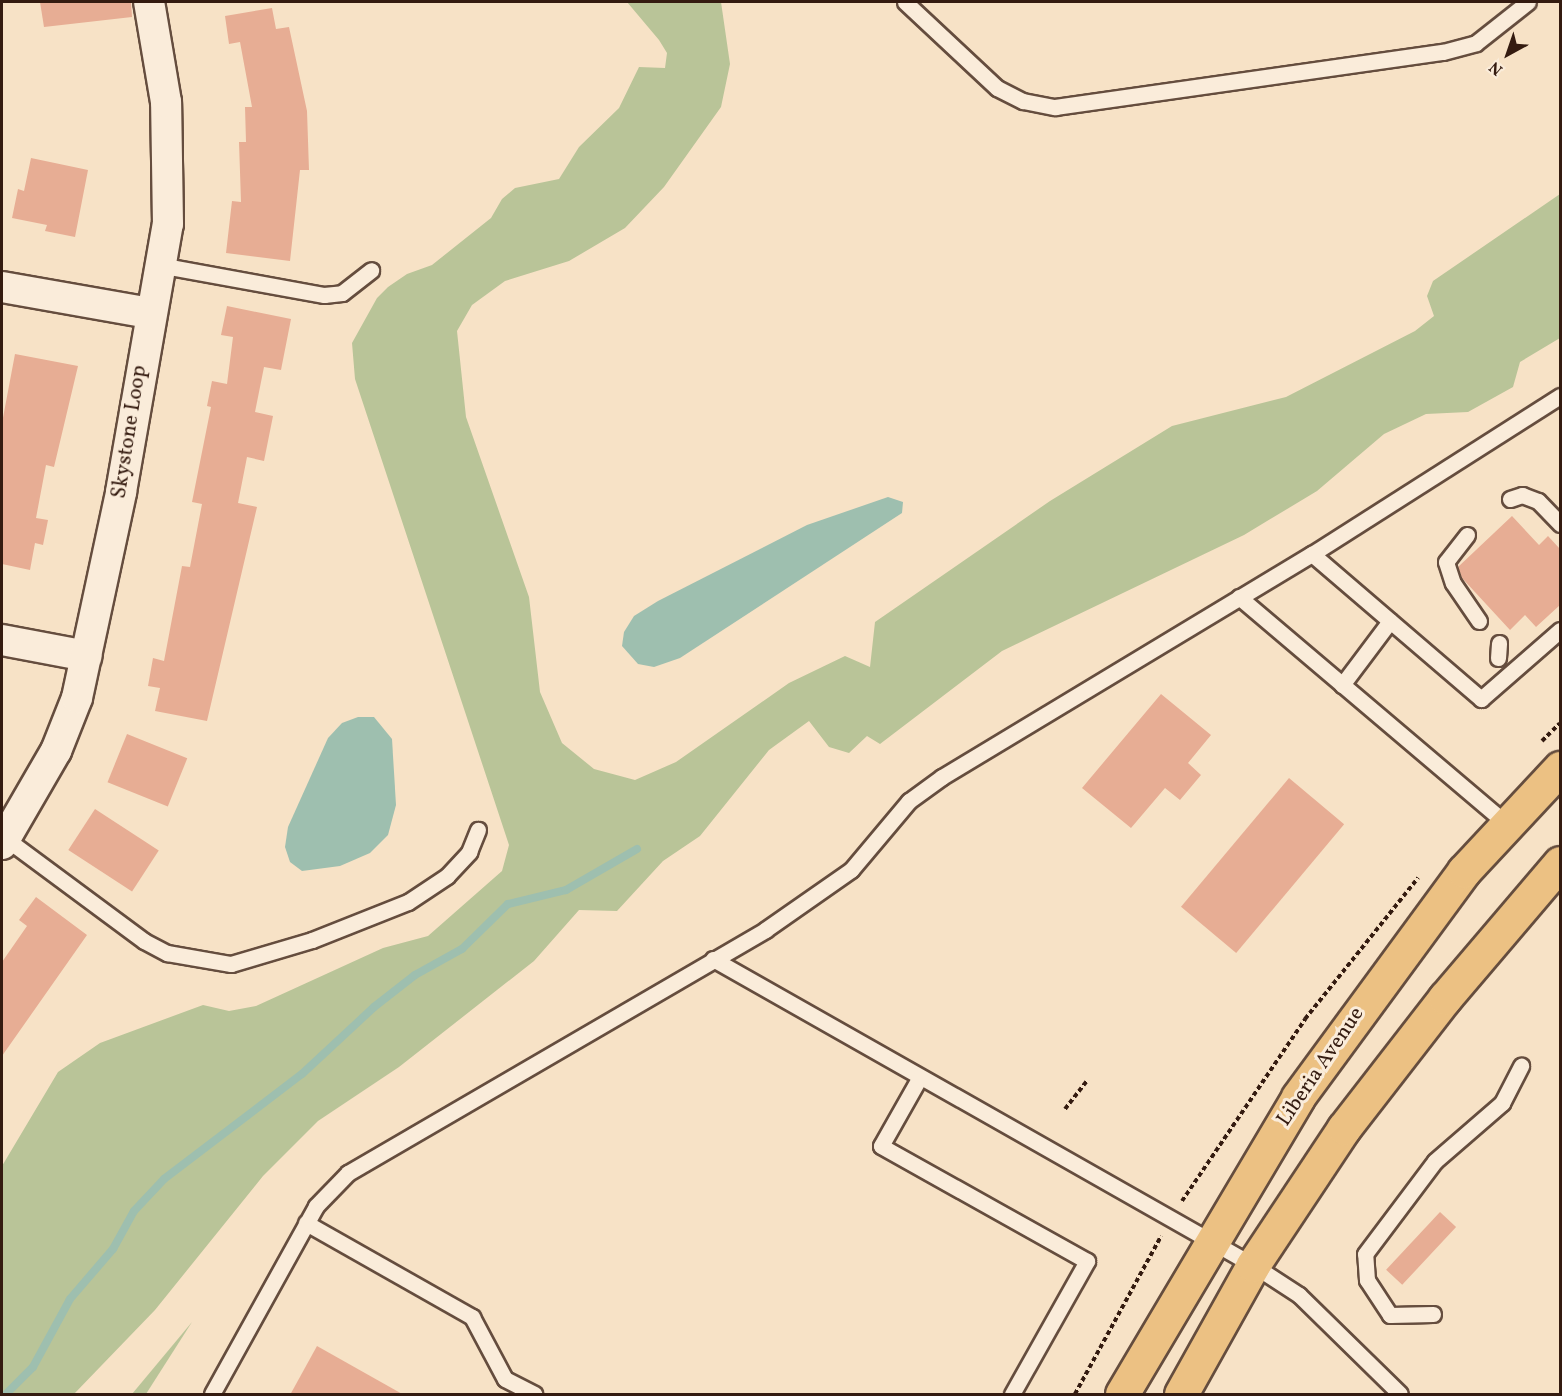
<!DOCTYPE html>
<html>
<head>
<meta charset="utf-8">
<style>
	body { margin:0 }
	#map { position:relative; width:1562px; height:1396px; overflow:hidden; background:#f7e2c6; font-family:Vollkorn,serif }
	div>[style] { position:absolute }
	.green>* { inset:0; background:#b9c498 }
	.water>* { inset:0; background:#9ebfaf }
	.stream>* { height:8px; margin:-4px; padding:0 4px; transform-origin:4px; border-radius:4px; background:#9ebfaf }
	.building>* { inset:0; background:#e7ad94; transform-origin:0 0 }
	.path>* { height:4px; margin-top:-2px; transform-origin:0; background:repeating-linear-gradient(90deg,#341b10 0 4.5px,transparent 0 7.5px) }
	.roads { filter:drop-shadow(2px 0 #654d3e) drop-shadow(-2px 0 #654d3e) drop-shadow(0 2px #654d3e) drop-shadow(0 -2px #654d3e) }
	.lane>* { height:15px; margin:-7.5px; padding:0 7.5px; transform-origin:7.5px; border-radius:7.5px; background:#faecda }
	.street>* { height:30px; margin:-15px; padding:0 15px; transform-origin:15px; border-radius:15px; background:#faecda }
	.highway>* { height:33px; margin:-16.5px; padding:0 16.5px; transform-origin:16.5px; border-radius:16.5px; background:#ecc183 }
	span { translate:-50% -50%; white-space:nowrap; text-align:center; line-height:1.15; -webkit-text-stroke:6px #faecda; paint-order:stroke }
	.street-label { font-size:21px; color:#341b10 }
	.frame { position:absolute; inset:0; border:3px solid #341b10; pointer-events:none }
	.north { position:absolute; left:1478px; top:24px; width:60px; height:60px; -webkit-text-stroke:4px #faecda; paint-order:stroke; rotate:220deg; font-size:16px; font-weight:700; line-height:24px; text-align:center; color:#341b10 }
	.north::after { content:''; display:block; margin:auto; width:21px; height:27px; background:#341b10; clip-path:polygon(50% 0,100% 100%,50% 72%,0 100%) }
</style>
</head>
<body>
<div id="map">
	<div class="green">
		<div style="clip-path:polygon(627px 2px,721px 2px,730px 64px,721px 107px,664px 187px,625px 228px,569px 261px,505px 281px,472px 305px,457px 331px,466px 417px,529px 597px,540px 692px,562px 743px,594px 769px,635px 780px,676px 762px,789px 683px,845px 656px,870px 667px,875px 622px,1050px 501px,1172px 426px,1286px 397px,1415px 331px,1434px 316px,1427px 296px,1433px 281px,1560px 194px,1560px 338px,1520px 362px,1513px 387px,1468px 412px,1426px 414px,1384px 434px,1317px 491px,1244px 535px,1002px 651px,880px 744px,867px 736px,849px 753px,829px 747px,809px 721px,769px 750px,700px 836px,663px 861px,617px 911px,579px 910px,534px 961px,399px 1067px,318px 1121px,263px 1176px,155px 1310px,74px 1394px,2px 1394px,2px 1166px,58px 1072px,100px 1043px,203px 1005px,229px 1011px,256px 1006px,383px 948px,428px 936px,502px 871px,509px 845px,355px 379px,352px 343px,377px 298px,388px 287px,407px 274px,432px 265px,491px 218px,502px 199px,515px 188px,559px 179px,579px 147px,619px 108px,639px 67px,665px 68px,667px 53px,659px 40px)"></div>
		<div style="clip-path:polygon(192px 1322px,146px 1394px,132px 1394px)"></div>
	</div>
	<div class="water">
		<div style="clip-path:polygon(888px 497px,903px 502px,902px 513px,680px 658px,654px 667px,638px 664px,622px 646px,624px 632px,634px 616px,658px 601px,807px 525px)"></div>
		<div style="clip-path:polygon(358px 717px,374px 717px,392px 739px,396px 805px,388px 835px,370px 853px,340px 866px,302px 871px,290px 862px,285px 847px,288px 827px,328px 738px,342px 723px)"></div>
	</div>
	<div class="stream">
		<div style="left:6px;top:1394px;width:38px;rotate:-45deg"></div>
		<div style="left:33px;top:1367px;width:77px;rotate:-61.4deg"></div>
		<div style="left:70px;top:1299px;width:66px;rotate:-49.3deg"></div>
		<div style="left:113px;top:1249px;width:43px;rotate:-61.1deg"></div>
		<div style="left:134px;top:1211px;width:44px;rotate:-46.8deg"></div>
		<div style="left:164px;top:1179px;width:173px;rotate:-37.3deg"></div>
		<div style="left:302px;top:1074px;width:98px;rotate:-42.9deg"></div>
		<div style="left:374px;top:1007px;width:52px;rotate:-38deg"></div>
		<div style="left:415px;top:975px;width:54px;rotate:-29deg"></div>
		<div style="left:462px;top:949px;width:64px;rotate:-44.4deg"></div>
		<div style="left:508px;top:904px;width:60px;rotate:-13.6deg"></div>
		<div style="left:566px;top:890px;width:82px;rotate:-30deg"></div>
	</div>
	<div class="building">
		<div style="clip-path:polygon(40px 2px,131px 2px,132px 17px,44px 27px)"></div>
		<div style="clip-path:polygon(272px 8px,276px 29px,289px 27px,307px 111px,309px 170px,300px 170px,290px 261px,226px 253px,232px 201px,241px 202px,239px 142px,246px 142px,245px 107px,252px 107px,240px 42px,229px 44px,225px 16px)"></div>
		<div style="clip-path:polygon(31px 158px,88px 170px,75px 237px,45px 231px,47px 225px,12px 218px,18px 189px,24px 191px)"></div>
		<div style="clip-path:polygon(227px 306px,291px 319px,281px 370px,264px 367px,255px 412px,273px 416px,264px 461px,247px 457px,238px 503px,257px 507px,207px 721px,155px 711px,160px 688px,148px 686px,153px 658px,164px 661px,182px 566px,190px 567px,202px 504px,192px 502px,211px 407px,207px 406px,212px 381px,227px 384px,233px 337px,221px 335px)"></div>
		<div style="clip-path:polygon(15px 354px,78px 366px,54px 467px,46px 465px,36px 518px,48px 520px,43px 545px,35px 543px,30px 570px,2px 564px,2px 423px)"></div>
		<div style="clip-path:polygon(1512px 516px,1539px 545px,1548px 536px,1560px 549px,1560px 605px,1536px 627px,1525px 615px,1510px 630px,1462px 578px,1458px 567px)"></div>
		<div style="clip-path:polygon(1161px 694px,1211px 735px,1188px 763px,1201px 775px,1180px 800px,1165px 788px,1131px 828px,1082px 788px)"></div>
		<div style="left:127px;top:734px;width:65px;height:52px;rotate:22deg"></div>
		<div style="left:1289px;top:778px;width:72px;height:168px;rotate:40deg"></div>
		<div style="left:95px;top:809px;width:76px;height:49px;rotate:33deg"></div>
		<div style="clip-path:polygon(36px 897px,87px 935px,2px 1056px,2px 962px,27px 926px,19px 920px)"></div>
		<div style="left:1440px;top:1212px;width:22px;height:79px;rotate:43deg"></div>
		<div style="clip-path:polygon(317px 1346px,404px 1395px,290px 1395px)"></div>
	</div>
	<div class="path">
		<div style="left:1542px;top:741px;width:25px;rotate:-45deg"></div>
		<div style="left:1065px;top:1109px;width:37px;rotate:-52deg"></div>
		<div style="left:1182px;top:1201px;width:220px;rotate:-55.9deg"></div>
		<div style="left:1305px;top:1019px;width:181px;rotate:-51.3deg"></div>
		<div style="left:1075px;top:1394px;width:180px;rotate:-61.4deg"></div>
	</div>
	<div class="roads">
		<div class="lane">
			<div style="left:905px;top:2px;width:126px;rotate:43.1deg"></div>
			<div style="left:997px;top:88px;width:29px;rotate:27deg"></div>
			<div style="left:1023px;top:101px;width:33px;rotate:11deg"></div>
			<div style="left:1055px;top:107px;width:392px;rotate:-8.1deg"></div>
			<div style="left:1443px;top:52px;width:34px;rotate:-15deg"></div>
			<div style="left:1476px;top:43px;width:66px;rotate:-38.3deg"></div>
			<div style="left:159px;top:265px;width:168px;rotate:10.3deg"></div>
			<div style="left:324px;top:295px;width:18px;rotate:-6deg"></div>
			<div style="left:342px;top:293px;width:37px;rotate:-38deg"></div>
			<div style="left:1510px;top:499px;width:13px;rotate:-18deg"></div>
			<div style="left:1522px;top:495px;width:17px;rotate:21deg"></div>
			<div style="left:1538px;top:501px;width:32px;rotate:46deg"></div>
			<div style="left:1467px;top:535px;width:34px;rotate:128deg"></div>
			<div style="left:1446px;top:562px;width:22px;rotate:72deg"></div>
			<div style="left:1453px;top:583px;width:46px;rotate:55.6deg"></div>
			<div style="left:1312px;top:554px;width:223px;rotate:40.6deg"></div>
			<div style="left:1481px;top:699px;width:105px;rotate:-41.1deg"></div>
			<div style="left:1239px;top:597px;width:353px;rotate:40.3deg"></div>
			<div style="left:1498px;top:658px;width:15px;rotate:-86deg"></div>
			<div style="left:1342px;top:685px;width:80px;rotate:-53.1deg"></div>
			<div style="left:5px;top:838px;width:173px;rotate:36.5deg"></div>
			<div style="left:144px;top:941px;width:26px;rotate:28deg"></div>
			<div style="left:167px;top:953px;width:65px;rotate:9.8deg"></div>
			<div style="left:231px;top:964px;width:84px;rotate:-16.5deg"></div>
			<div style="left:312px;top:940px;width:103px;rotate:-21.6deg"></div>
			<div style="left:408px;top:902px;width:47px;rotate:-33.7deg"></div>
			<div style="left:447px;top:876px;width:33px;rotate:-47deg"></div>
			<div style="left:469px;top:852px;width:24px;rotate:-68deg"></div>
			<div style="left:713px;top:959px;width:621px;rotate:29.54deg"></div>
			<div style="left:1253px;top:1265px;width:55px;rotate:33.1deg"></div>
			<div style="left:1299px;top:1295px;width:141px;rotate:44.4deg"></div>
			<div style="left:920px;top:1077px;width:79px;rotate:119.5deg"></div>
			<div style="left:881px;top:1146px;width:236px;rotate:29.2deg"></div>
			<div style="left:1087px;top:1261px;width:153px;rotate:119.4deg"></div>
			<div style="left:306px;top:1223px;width:191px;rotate:29.5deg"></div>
			<div style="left:472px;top:1317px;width:70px;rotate:62deg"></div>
			<div style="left:505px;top:1379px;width:33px;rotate:27deg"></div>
			<div style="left:1433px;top:1314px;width:43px;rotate:178.7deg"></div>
			<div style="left:1390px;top:1315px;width:42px;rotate:-123.3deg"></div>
			<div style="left:1367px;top:1280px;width:26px;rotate:-94deg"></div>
			<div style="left:1365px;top:1254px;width:116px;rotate:-53deg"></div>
			<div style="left:1435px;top:1161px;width:89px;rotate:-40.9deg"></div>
			<div style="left:1502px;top:1103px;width:42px;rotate:-62.8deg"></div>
			<div style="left:212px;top:1394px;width:215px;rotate:-61deg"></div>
			<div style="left:316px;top:1206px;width:46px;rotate:-45.9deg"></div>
			<div style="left:348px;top:1173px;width:483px;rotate:-30.2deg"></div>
			<div style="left:765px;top:930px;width:105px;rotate:-34.9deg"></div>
			<div style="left:851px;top:870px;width:90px;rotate:-50deg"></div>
			<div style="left:909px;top:801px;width:41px;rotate:-36deg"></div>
			<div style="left:942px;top:777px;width:432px;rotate:-31.1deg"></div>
			<div style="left:1312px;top:554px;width:294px;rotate:-32.5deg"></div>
		</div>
		<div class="street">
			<div style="left:2px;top:287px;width:149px;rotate:10deg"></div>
			<div style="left:2px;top:640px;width:86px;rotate:10.7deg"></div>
			<div style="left:2px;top:844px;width:108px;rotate:-59.9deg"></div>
			<div style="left:56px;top:751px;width:57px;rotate:-68.4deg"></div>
			<div style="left:77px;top:698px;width:211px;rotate:-77.9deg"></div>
			<div style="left:121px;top:492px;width:272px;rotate:-80.1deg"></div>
			<div style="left:168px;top:224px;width:122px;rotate:-90.9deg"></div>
			<div style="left:166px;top:102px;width:101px;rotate:-99.6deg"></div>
		</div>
		<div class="highway">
			<div style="left:1122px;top:1394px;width:345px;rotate:-59.3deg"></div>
			<div style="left:1298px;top:1097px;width:280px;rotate:-53.7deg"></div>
			<div style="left:1464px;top:871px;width:141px;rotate:-47deg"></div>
			<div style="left:1181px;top:1394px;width:148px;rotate:-60.8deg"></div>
			<div style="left:1253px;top:1265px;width:164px;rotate:-56.4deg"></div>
			<div style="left:1344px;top:1128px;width:165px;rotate:-52.2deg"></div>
			<div style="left:1445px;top:998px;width:177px;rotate:-49.6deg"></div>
		</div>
	</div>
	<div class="street-label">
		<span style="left:130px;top:432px;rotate:-81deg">Skystone Loop</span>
		<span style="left:1321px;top:1067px;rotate:-56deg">Liberia Avenue</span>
	</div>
	<div class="frame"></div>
	<div class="north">N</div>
</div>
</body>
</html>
